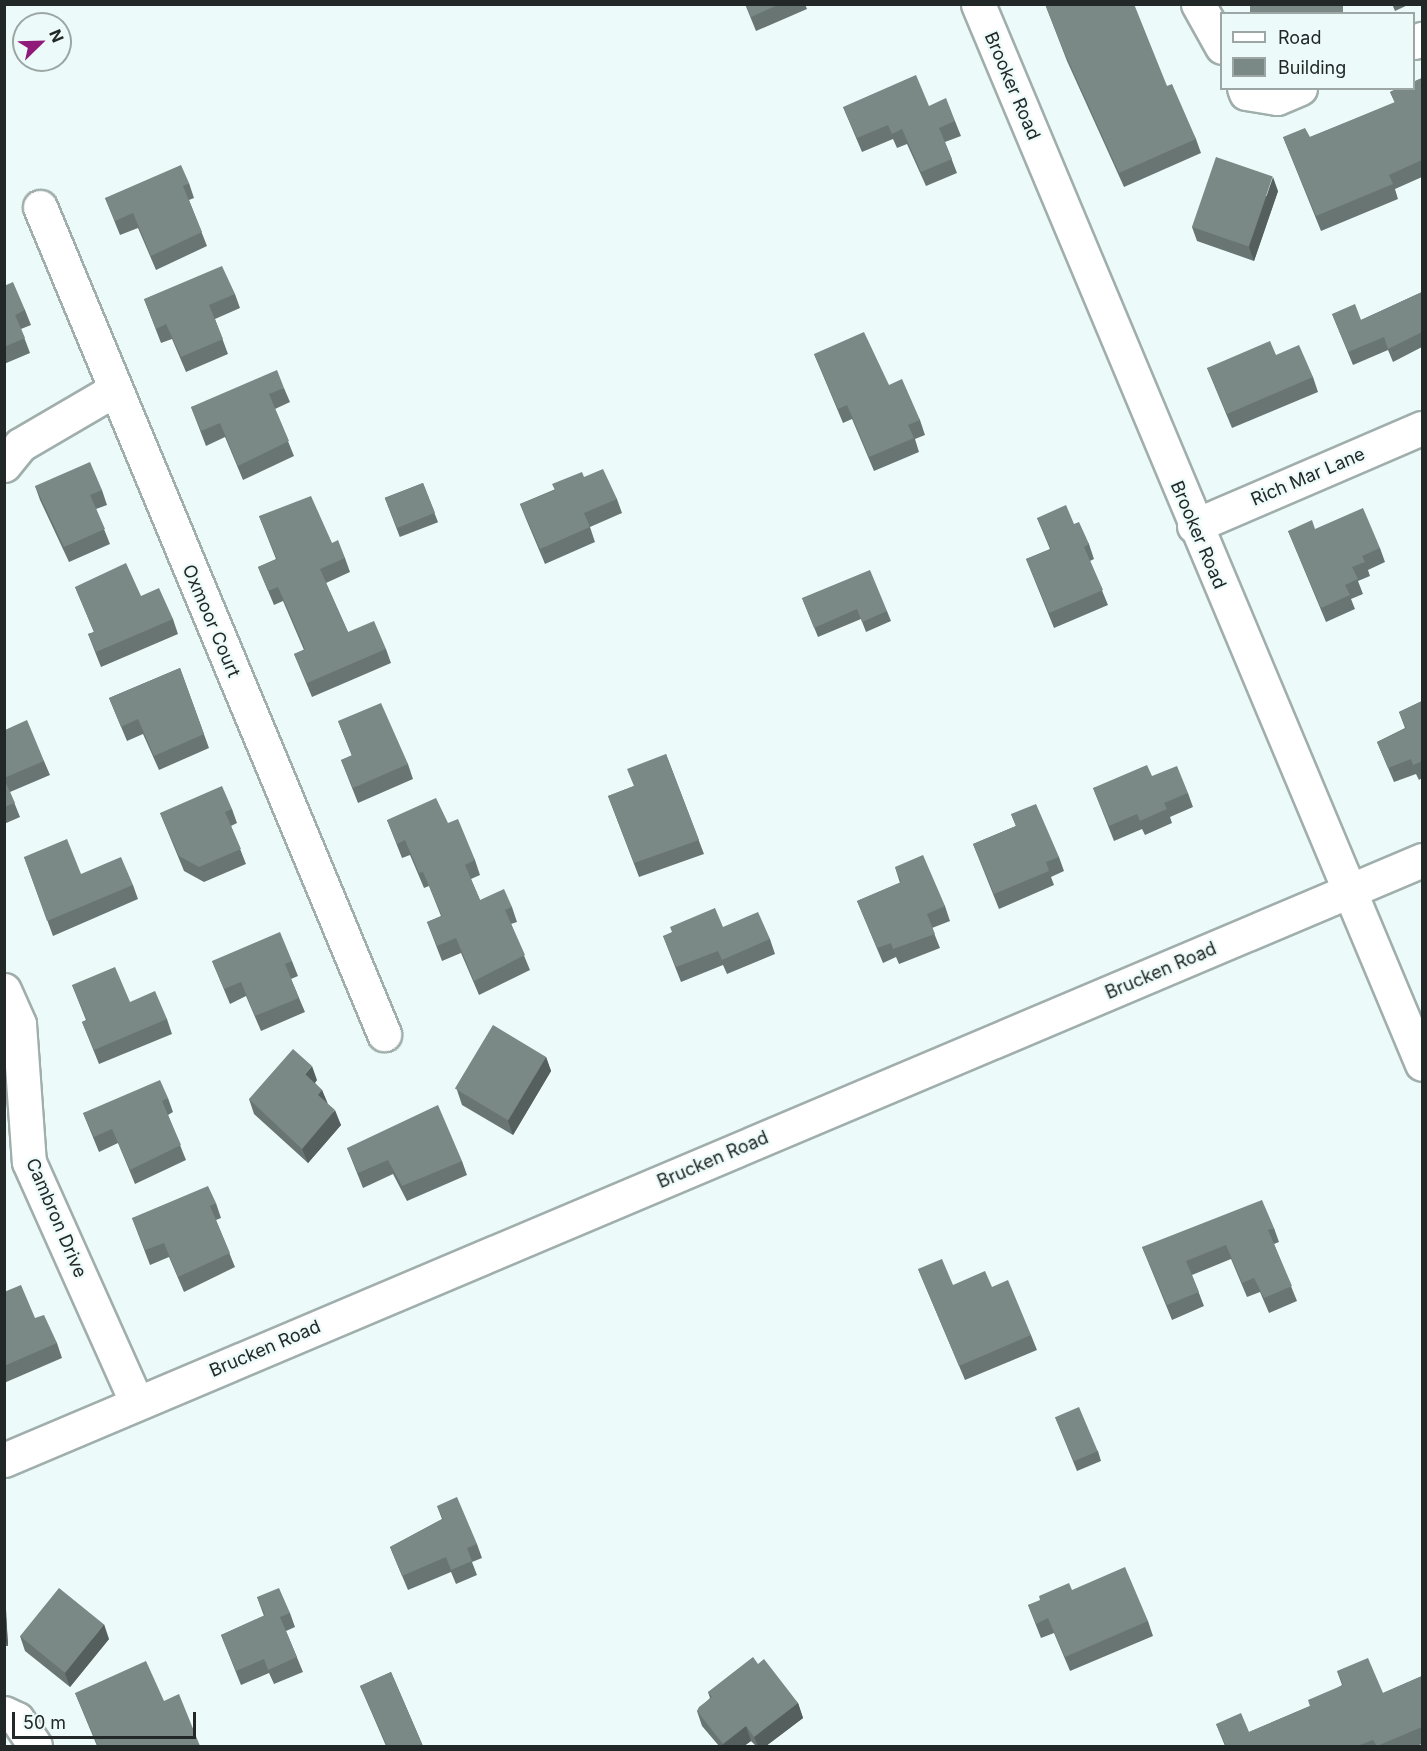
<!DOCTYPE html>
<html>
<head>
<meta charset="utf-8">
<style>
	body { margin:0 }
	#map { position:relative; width:1427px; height:1751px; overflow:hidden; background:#ecfbf9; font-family:Inter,sans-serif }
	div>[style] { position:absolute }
	.roads { filter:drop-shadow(2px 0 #a0aeac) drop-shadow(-2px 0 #a0aeac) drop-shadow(0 2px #a0aeac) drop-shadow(0 -2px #a0aeac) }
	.minor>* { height:33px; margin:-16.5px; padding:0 16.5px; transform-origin:16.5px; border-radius:16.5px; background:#fff }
	.wall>* { inset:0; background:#697573; transform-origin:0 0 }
	.shaded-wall>* { inset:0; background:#555f5e }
	.building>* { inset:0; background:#7a8886; transform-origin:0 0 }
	span { translate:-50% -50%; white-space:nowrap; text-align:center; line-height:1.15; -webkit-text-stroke:4.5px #ecfbf9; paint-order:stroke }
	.street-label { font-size:18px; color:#222727 }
	.frame { position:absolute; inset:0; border:6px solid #222727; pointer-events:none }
	.legend { position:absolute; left:1220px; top:12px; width:195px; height:78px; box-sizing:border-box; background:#ecfbf9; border:2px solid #9ba6a5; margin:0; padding:8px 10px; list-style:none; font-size:18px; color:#222727 }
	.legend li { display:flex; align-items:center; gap:12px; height:30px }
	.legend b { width:30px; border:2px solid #9ba6a5 }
	.north { position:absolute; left:12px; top:12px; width:60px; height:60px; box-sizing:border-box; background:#ecfbf9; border:2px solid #9ba6a5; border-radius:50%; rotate:67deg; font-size:16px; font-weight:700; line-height:24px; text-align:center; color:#222727 }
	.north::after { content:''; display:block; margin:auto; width:21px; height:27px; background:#901a79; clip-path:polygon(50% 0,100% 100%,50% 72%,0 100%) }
	.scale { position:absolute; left:12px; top:1712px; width:184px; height:27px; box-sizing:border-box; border:3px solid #222727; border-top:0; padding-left:8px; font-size:18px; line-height:21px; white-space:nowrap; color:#222727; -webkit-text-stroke:4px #ecfbf9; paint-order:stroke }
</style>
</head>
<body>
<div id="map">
	<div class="roads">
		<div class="minor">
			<div style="left:978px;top:4px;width:1149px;rotate:67.27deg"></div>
			<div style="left:1198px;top:4px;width:49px;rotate:60.8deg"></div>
			<div style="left:1414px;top:42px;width:9px;rotate:-21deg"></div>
			<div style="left:1244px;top:88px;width:5px;rotate:68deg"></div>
			<div style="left:1246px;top:93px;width:31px;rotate:9deg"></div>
			<div style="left:1277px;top:98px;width:25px;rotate:-23deg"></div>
			<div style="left:40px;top:207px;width:896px;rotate:67.41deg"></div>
			<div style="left:4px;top:465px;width:26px;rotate:-51deg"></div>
			<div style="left:20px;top:445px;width:109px;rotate:-30.3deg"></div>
			<div style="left:1194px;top:526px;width:248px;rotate:-23.3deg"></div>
			<div style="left:4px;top:990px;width:37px;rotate:66deg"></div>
			<div style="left:19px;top:1024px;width:138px;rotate:85.9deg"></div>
			<div style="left:29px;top:1162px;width:264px;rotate:65.9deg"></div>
			<div style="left:4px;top:1460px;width:1540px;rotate:-22.93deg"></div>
			<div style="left:4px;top:1713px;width:14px;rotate:25deg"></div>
			<div style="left:17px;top:1719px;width:32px;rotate:56deg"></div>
		</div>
	</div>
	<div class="wall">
		<div style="clip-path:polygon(745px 4px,805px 4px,807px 9px,756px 31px)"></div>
		<div style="clip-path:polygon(1045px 4px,1167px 86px,1196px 139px,1201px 153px,1124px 187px,1067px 61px)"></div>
		<div style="clip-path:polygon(1392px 4px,1410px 4px,1395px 11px)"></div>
		<div style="clip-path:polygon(1422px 78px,1422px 177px,1395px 189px,1398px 199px,1321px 231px,1283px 137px,1310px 137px,1395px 103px,1390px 92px)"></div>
		<div style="clip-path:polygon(929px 106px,955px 121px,961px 136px,945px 142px,957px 173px,926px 186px,907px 144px,897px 148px,893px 139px,862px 152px,843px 107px)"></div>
		<div style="clip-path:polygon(189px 183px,194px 198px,189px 200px,207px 246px,156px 270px,138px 228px,120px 235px,105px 198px)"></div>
		<div style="clip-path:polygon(1278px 191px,1254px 261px,1197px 241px,1192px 227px)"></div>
		<div style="clip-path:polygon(4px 286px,25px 310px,31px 325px,21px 329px,30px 353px,4px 364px)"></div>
		<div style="clip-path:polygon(1422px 292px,1422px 347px,1393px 362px,1388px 350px,1353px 365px,1332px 314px,1361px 320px)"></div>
		<div style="clip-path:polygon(235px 294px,240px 308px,215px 319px,228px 354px,186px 372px,172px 339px,161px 343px,144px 299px)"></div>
		<div style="clip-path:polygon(814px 354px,889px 385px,920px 420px,925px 435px,915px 439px,919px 452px,874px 471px,852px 419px,843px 423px)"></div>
		<div style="clip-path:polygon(1276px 355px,1313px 377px,1318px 392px,1232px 428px,1207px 368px)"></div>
		<div style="clip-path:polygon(284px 388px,290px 402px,275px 409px,294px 456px,243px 480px,225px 437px,206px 446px,191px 407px)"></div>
		<div style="clip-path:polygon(584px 477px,617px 499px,622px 513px,590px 527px,595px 542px,545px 564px,526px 519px,520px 504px)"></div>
		<div style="left:423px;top:483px;width:42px;height:41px;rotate:69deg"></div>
		<div style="clip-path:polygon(35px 486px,102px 490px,107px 505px,96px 509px,110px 544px,69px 562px,40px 500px)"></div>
		<div style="clip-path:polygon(259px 516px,332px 543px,345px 558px,350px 572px,326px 583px,348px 632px,386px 649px,391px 663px,312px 697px,294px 654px,304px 650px,283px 601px,274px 605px,258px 567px,276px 559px)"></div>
		<div style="clip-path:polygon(1037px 518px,1074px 524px,1089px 544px,1094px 559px,1090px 561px,1108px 605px,1054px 628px,1026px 559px,1050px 549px)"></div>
		<div style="clip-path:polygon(1315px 529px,1380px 548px,1385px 562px,1368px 570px,1370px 576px,1358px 581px,1363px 594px,1351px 599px,1355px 609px,1326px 622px,1288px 531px)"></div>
		<div style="clip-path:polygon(75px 587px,141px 596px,173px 619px,178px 634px,101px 667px,88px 634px,94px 632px)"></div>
		<div style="clip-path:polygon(802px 598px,887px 611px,891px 621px,866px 632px,861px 619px,818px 637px)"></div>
		<div style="clip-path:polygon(180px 668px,209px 748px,159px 770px,143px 734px,127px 741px,109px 698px)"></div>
		<div style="clip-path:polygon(1422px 701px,1422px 778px,1419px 780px,1416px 774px,1394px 782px,1377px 742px,1405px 728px,1399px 712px)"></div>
		<div style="clip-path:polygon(338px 721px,408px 764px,413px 779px,358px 803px,341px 760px,352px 756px)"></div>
		<div style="clip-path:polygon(4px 729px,44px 761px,50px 775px,10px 792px,20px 817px,4px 824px)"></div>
		<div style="clip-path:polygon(666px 754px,704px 854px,639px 877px,608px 796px,634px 786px)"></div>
		<div style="clip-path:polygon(1152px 776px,1188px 793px,1193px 807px,1170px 817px,1172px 823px,1145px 835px,1142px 829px,1114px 841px,1093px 788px)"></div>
		<div style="clip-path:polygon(232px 809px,237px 823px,231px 826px,246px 864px,204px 882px,184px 871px,160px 813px)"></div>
		<div style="clip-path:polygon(1011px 814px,1059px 857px,1064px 871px,1051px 877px,1054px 885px,999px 909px,973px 844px,1016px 826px)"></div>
		<div style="clip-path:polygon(387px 820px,448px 823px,475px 860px,480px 875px,471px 879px,480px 900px,512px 907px,517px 922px,511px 924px,530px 970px,479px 995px,461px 953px,442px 961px,427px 922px,441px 916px,429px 886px,424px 888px,410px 855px,402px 858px)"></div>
		<div style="clip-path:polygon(24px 857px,81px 874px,133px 885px,138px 899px,53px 936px)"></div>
		<div style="clip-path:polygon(895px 867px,945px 906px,950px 921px,932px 928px,940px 948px,899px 964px,896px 957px,883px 963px,857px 901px,900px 883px)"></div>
		<div style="clip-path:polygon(723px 927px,770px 939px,775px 954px,727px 974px,723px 965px,681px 982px,663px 936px)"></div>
		<div style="clip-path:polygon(212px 961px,292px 961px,298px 976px,291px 979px,305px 1012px,261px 1031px,246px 996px,230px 1004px)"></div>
		<div style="clip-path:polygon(72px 985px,130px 1002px,167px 1019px,172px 1034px,99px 1064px,82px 1022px,86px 1020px)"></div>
		<div style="clip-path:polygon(546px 1057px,551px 1071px,513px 1135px,462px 1105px,457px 1090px)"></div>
		<div style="clip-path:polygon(317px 1080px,315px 1083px,322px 1090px,327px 1103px,341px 1125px,308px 1163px,254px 1114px,249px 1099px)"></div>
		<div style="clip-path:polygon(168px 1098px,173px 1112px,168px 1115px,186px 1160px,135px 1184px,118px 1143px,99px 1152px,83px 1113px)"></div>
		<div style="clip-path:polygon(347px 1148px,462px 1161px,467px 1175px,407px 1201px,393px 1174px,363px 1188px)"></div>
		<div style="clip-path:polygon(216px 1203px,221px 1218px,216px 1220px,235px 1267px,184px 1292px,169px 1257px,150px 1265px,132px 1218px)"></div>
		<div style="clip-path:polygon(1274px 1228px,1279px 1242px,1274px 1244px,1297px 1301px,1269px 1313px,1260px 1292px,1247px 1297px,1231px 1259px,1192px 1275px,1204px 1306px,1172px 1320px,1142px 1247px)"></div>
		<div style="clip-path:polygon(918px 1269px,953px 1285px,992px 1287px,1031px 1335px,1037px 1350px,965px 1380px)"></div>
		<div style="clip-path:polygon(4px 1292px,57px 1343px,62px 1358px,4px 1383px)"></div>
		<div style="clip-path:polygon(1055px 1417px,1098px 1451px,1101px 1461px,1077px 1471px)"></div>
		<div style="clip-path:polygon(437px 1506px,477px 1544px,482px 1558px,472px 1562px,477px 1575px,456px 1584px,451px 1572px,408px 1590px,390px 1547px,442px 1519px)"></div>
		<div style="clip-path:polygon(4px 1588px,8px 1646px,4px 1646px)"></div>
		<div style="clip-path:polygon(1072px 1590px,1148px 1621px,1153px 1636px,1070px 1671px,1054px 1633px,1041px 1638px,1028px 1605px)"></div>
		<div style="clip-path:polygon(257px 1597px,290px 1613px,295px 1627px,286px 1631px,303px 1672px,274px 1684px,269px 1673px,241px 1685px,221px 1635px,264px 1616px)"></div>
		<div style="clip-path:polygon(20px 1636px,109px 1639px,70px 1687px,25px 1651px)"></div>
		<div style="clip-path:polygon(758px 1664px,798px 1703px,803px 1718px,766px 1746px,756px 1746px,751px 1741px,744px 1746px,719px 1746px,702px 1726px,697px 1711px,710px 1698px,708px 1692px)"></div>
		<div style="clip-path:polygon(1337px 1671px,1383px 1693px,1422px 1676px,1422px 1744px,1416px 1746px,1225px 1746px,1216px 1724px,1249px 1732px,1310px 1706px,1342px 1685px)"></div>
		<div style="clip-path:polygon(391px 1672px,423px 1746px,386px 1746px,364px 1695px,360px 1686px)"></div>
		<div style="clip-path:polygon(75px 1693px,164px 1701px,200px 1746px,97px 1746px)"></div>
	</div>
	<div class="shaded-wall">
		<div style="clip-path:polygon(1273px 177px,1278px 191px,1254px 261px,1249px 247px)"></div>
		<div style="clip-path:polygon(546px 1057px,551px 1071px,513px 1135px,508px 1121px)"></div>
		<div style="clip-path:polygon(312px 1066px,317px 1080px,310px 1088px,305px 1074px)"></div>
		<div style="clip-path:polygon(322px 1090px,328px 1104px,318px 1095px)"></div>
		<div style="clip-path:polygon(335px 1110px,341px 1125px,308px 1163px,302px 1149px)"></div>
		<div style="clip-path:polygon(4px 1588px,5px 1590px,8px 1646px,4px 1637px)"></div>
		<div style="clip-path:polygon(104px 1624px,109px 1639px,70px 1687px,65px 1673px)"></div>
		<div style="clip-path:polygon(798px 1703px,803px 1718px,766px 1746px,758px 1746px,754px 1737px)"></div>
		<div style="clip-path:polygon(746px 1726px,751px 1741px,744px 1746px,724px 1746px,723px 1744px)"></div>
	</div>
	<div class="building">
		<div style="clip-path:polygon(746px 4px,780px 4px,751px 17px)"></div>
		<div style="clip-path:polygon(1045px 4px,1134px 4px,1167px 86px,1172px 84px,1196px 139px,1119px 173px,1062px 47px)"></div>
		<div style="left:1250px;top:4px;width:93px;height:11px"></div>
		<div style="clip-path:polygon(916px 75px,929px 106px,946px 98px,955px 121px,939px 128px,952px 159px,921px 172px,902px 129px,892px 134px,888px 125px,857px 138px,843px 107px)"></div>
		<div style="clip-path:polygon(1422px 78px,1422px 160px,1389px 175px,1393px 184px,1316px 216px,1283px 137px,1305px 128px,1310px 137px,1395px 102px,1390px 92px,1398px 88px,1413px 88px,1413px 82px)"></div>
		<div style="left:1216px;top:157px;width:60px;height:74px;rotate:19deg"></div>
		<div style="clip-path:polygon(181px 165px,189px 183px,183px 186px,202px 232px,151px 256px,133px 213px,115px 221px,105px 198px)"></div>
		<div style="clip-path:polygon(222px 266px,235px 294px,209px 305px,223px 339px,181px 357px,166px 324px,156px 329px,144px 299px)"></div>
		<div style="clip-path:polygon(13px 282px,25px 310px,15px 315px,25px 338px,4px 347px,4px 286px)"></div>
		<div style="clip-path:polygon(1422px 292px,1422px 332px,1388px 349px,1384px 337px,1348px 352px,1332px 314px,1355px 304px,1361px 320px)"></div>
		<div style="clip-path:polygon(864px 332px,889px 385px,902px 379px,920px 420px,908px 425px,914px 438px,869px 457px,847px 405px,838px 409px,814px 354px)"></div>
		<div style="clip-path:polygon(1270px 341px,1276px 355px,1299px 345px,1313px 377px,1227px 414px,1207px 368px)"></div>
		<div style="clip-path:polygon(277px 370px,284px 388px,269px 394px,289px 441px,238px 466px,220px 423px,201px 431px,191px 407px)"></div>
		<div style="clip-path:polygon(90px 462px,102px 490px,90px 495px,105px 529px,64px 547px,35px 486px)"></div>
		<div style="clip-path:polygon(603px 469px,617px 499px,584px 513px,590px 527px,540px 549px,520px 504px,555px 490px,552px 484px,582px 472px,584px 477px)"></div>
		<div style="left:423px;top:483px;width:32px;height:41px;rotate:68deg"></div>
		<div style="clip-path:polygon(311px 496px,332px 543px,338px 540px,345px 558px,320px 569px,348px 632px,374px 621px,386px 649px,307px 683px,294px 654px,305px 649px,278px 587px,268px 591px,258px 567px,277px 559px,259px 516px)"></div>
		<div style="clip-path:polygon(1066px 505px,1074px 524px,1079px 522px,1089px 544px,1084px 547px,1103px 590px,1049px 613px,1026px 559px,1051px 549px,1037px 518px)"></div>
		<div style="clip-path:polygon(1363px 508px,1380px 548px,1362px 556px,1365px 562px,1352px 567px,1358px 579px,1345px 585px,1350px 595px,1321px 608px,1288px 531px,1312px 520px,1315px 529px)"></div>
		<div style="clip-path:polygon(126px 563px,141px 596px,159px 588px,173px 619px,96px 652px,88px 634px,94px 632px,75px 587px)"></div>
		<div style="clip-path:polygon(870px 570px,887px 611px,862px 622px,857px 609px,814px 628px,802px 598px)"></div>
		<div style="clip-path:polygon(180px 668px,204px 734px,154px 756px,138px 719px,121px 727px,109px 698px)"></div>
		<div style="clip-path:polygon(1422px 701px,1422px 761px,1413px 765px,1411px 759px,1388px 768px,1377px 742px,1406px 728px,1399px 712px)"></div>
		<div style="clip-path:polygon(381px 703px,408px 764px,353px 788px,341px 760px,352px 755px,338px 721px)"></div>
		<div style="clip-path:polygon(27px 720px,44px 761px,4px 778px,4px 729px,5px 730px)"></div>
		<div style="clip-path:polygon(666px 754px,699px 840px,634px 863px,608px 796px,634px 786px,627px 769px)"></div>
		<div style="clip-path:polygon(1147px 765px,1152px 776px,1177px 766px,1188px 793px,1164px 803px,1167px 809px,1140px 821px,1137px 814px,1109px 826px,1093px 788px)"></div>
		<div style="clip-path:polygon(4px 779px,15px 803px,4px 807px)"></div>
		<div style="clip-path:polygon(222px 786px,232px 809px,225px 812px,241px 849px,199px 867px,179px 856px,160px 813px)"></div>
		<div style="clip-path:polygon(436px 798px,448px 823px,458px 819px,475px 860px,465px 865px,480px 900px,504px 889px,512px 907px,505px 910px,525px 955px,474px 981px,456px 938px,437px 946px,427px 922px,442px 916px,423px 872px,419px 873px,405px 840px,397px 844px,387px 820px)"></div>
		<div style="clip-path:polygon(1036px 804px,1059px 857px,1046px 862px,1049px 871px,994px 894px,973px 844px,1016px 826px,1011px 814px)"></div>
		<div style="clip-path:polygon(67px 839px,81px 874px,121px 857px,133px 885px,47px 921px,24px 857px)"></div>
		<div style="clip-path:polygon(923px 855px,945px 906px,927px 914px,935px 934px,893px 949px,891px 943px,877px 948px,857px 901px,901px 882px,895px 867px)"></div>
		<div style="clip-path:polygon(715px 908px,723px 927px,758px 912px,770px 939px,722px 960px,718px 951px,676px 967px,663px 936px,672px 932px,670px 927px)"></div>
		<div style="clip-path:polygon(280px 932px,292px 961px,285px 964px,299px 998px,255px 1016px,241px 982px,224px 989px,212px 961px)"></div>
		<div style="clip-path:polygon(115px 967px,130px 1002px,155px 991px,167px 1019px,94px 1050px,82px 1022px,87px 1020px,72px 985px)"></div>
		<div style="left:493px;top:1025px;width:62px;height:74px;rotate:31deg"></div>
		<div style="clip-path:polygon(293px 1049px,312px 1066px,305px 1074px,322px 1090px,318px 1095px,335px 1110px,302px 1149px,249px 1099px)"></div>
		<div style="clip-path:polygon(160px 1080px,168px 1098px,162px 1101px,181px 1145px,130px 1170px,112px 1129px,94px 1137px,83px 1113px)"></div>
		<div style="clip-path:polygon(438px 1105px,462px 1161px,402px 1186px,388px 1160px,358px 1173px,347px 1148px)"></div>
		<div style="clip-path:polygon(208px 1186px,216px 1203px,210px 1206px,230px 1253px,178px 1277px,164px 1243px,145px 1250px,132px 1218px)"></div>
		<div style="clip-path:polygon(1262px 1200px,1274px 1228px,1268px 1230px,1292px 1286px,1264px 1298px,1254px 1278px,1242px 1283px,1226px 1245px,1186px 1261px,1199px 1292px,1167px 1305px,1142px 1247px)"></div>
		<div style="clip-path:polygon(942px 1259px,953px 1285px,985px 1271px,992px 1287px,1008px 1280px,1031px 1335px,959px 1366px,918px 1269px)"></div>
		<div style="clip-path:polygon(21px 1285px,35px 1318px,44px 1315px,57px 1343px,4px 1366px,4px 1292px)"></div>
		<div style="left:1079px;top:1407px;width:48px;height:26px;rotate:67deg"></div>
		<div style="clip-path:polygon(457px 1497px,477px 1544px,467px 1548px,472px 1561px,451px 1570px,446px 1557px,402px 1576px,390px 1547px,443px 1519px,437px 1506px)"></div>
		<div style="clip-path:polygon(1125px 1567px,1148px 1621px,1065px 1657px,1048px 1618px,1036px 1624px,1028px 1605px,1040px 1600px,1039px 1596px,1069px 1583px,1072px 1590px)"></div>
		<div style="left:59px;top:1588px;width:58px;height:62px;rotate:39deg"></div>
		<div style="clip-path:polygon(279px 1588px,290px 1613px,280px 1617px,297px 1657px,268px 1670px,264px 1659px,236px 1671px,221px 1635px,265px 1615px,257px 1597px)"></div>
		<div style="clip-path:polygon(753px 1657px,758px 1664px,764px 1659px,798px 1703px,754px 1737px,746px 1726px,723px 1744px,697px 1711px,699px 1707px,712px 1697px,708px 1692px)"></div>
		<div style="clip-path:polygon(1368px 1658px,1383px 1693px,1422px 1676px,1422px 1727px,1377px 1746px,1373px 1740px,1357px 1746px,1226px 1746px,1216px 1724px,1241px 1713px,1249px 1732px,1310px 1706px,1308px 1700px,1343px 1685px,1337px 1671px)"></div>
		<div style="clip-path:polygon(146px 1661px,164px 1701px,179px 1694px,200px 1746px,98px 1746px,75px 1693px)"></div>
		<div style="clip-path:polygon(391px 1672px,422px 1744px,416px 1746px,387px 1746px,360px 1686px)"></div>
	</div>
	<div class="street-label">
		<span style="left:1012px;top:86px;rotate:67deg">Brooker Road</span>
		<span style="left:1308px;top:477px;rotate:-23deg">Rich Mar Lane</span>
		<span style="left:1198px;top:535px;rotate:67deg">Brooker Road</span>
		<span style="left:211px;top:621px;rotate:67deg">Oxmoor Court</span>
		<span style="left:1161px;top:971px;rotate:-23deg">Brucken Road</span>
		<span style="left:713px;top:1160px;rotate:-23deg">Brucken Road</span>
		<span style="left:56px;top:1218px;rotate:67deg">Cambron Drive</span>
		<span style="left:265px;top:1349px;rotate:-23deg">Brucken Road</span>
	</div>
	<div class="frame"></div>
	<ul class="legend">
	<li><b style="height:8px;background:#fff"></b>Road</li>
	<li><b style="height:16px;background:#7a8886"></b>Building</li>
	</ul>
	<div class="north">N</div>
	<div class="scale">50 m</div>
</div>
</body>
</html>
